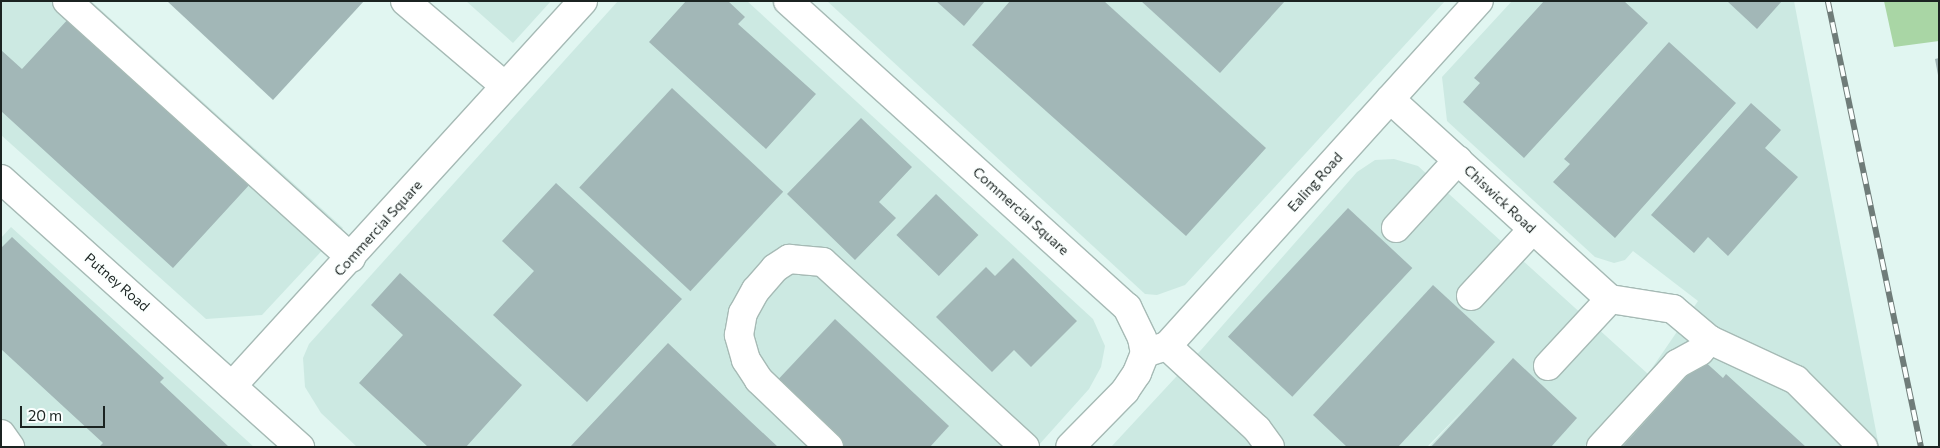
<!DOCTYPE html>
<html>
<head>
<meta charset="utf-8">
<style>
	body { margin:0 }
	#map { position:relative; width:1940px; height:448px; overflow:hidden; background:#e1f6f1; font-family:Commissioner,sans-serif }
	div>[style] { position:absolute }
	.built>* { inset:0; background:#cce9e2 }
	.green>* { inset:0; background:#a9d6a5 }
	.building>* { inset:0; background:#a2b7b7; transform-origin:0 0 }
	.roads { filter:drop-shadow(1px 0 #a6bab5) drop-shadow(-1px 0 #a6bab5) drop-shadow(0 1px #a6bab5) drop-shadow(0 -1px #a6bab5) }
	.minor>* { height:28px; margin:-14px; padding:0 14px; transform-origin:14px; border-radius:14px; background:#fff }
	.rail>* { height:5.5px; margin-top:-2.75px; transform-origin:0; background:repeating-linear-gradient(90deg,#fbfffe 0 11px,#6f7c79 0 22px); box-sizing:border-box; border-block:1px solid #6f7c79 }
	span { translate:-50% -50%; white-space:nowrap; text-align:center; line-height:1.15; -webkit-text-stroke:4px #fbfffe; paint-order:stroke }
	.street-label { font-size:14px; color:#1b2321 }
	.frame { position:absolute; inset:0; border:2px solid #1b2321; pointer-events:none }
	.scale { position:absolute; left:20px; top:406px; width:85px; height:22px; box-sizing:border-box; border:2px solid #1b2321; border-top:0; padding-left:6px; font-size:15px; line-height:18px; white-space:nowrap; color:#1b2321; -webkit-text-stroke:4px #fbfffe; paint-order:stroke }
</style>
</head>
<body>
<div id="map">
	<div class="built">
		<div style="clip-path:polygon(1px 1px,91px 1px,343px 228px,262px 315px,206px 319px,1px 135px)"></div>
		<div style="clip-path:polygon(466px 1px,551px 1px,513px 43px)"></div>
		<div style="clip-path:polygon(618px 1px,747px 1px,1093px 319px,1105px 346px,1101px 367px,1089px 389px,1037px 447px,357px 447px,321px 413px,305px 387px,303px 358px,309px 344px)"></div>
		<div style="clip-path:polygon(827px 1px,1445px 1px,1185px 285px,1157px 295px,1145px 294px)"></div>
		<div style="clip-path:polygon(1512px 1px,1794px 1px,1879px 447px,1585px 447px,1591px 439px,1584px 447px,1429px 447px,1468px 405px,1427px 447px,1111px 447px,1201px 350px,1357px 172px,1375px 160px,1394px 159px,1418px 166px,1648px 374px,1698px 301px,1633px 251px,1625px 260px,1614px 263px,1595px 257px,1447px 121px,1442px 77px)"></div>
		<div style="clip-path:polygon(11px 227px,254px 447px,1px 447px,1px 238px)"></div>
	</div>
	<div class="green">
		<div style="clip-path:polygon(1884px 1px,1939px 1px,1939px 41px,1894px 47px)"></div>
	</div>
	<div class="building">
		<div style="clip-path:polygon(167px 1px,364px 1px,273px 100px)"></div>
		<div style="clip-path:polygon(686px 1px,728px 1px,745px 17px,738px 24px,816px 94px,766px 149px,649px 42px)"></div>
		<div style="clip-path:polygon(936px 1px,985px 1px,964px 26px)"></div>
		<div style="clip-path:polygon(1010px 1px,1104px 1px,1266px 148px,1186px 236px,972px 45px)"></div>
		<div style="clip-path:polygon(1141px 1px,1285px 1px,1220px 73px)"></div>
		<div style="clip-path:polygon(1544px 1px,1624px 1px,1648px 23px,1524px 158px,1463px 102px,1480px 83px,1474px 78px)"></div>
		<div style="clip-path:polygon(1727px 1px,1782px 1px,1757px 29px)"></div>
		<div style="clip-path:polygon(70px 17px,251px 183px,173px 268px,1px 111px,1px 50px,22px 69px)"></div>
		<div style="clip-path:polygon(1669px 42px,1736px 103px,1615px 238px,1553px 182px,1570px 164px,1564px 159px)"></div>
		<div style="clip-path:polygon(1939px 58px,1939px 75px,1938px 75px,1935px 59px)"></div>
		<div style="left:672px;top:88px;width:152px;height:136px;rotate:43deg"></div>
		<div style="clip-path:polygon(1751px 103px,1781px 130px,1765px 148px,1798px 177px,1728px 256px,1708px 237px,1694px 253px,1651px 215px)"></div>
		<div style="clip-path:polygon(861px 118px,912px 167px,879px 202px,896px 218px,855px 260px,787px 194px)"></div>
		<div style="clip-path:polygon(556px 183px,682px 299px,587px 402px,493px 315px,534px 271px,502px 241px)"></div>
		<div style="left:936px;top:194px;width:59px;height:57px;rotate:44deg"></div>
		<div style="left:1348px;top:208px;width:88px;height:176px;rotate:43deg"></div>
		<div style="clip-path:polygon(12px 237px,164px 378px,160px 382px,229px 447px,99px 447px,103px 443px,1px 349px,1px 248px)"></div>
		<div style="clip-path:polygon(1013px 258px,1077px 321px,1031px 367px,1014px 350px,992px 372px,936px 317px,986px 267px,995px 276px)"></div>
		<div style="clip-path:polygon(400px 273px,522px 385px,466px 447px,428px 447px,359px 383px,403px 335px,371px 305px)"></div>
		<div style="clip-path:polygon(1433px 285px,1495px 342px,1398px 447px,1347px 447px,1313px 415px)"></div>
		<div style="clip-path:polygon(835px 319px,949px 426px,930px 447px,839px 447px,773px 385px)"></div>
		<div style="clip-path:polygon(668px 343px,749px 420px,778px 447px,570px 447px)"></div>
		<div style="clip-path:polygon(1513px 358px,1577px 418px,1551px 447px,1431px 447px)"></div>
		<div style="clip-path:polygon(1702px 359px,1723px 378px,1726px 374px,1806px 447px,1622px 447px)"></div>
	</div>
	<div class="roads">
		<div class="minor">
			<div style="left:67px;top:1px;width:383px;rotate:42.1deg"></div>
			<div style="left:405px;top:1px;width:131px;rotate:40.4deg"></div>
			<div style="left:788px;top:1px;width:457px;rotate:42.1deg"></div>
			<div style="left:1127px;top:307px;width:34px;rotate:64deg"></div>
			<div style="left:1142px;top:338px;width:15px;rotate:79deg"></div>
			<div style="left:1145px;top:353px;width:22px;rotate:112deg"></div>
			<div style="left:1137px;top:373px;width:22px;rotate:124deg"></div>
			<div style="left:1125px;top:391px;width:78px;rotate:134.5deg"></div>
			<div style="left:1390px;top:99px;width:297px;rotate:42.3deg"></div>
			<div style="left:1px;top:179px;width:402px;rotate:41.9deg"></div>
			<div style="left:1396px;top:228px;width:92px;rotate:-47.6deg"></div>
			<div style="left:1471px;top:296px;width:91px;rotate:-47.2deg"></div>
			<div style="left:1610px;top:299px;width:64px;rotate:9deg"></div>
			<div style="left:1673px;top:309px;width:48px;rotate:40deg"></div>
			<div style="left:1710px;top:340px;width:95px;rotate:24.9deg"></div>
			<div style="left:1796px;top:380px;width:95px;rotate:45deg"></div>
			<div style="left:1167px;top:346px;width:122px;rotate:42.7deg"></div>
			<div style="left:1257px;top:429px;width:22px;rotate:54deg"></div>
			<div style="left:1145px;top:353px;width:23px;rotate:-18deg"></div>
			<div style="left:1167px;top:346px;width:465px;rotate:-47.9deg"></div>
			<div style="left:1548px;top:366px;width:91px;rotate:-47.2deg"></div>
			<div style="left:232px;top:386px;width:521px;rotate:-47.64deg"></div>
			<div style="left:1px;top:434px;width:16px;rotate:55deg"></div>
			<div style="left:829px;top:447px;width:97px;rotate:-136.3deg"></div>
			<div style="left:759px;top:380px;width:24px;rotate:-123deg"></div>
			<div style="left:746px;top:360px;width:26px;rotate:-106deg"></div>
			<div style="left:739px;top:335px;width:22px;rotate:-80deg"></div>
			<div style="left:743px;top:313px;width:26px;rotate:-61deg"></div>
			<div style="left:756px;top:290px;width:29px;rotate:-49deg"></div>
			<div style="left:775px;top:268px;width:17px;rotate:-33deg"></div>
			<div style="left:789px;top:259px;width:34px;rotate:5deg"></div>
			<div style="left:823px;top:262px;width:274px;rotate:42.5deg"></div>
			<div style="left:1601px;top:447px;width:113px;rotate:-47.5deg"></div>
			<div style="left:1677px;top:364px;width:26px;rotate:-29deg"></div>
			<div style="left:1700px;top:351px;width:15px;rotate:-48deg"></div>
		</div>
	</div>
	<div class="rail">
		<div style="left:1828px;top:1px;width:456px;rotate:78.2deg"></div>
	</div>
	<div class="street-label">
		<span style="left:1315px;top:182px;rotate:-48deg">Ealing Road</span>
		<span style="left:1500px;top:199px;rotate:43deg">Chiswick Road</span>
		<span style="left:1021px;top:211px;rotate:42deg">Commercial Square</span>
		<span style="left:378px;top:228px;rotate:-48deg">Commercial Square</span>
		<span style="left:117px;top:282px;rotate:41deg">Putney Road</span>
	</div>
	<div class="frame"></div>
	<div class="scale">20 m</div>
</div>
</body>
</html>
